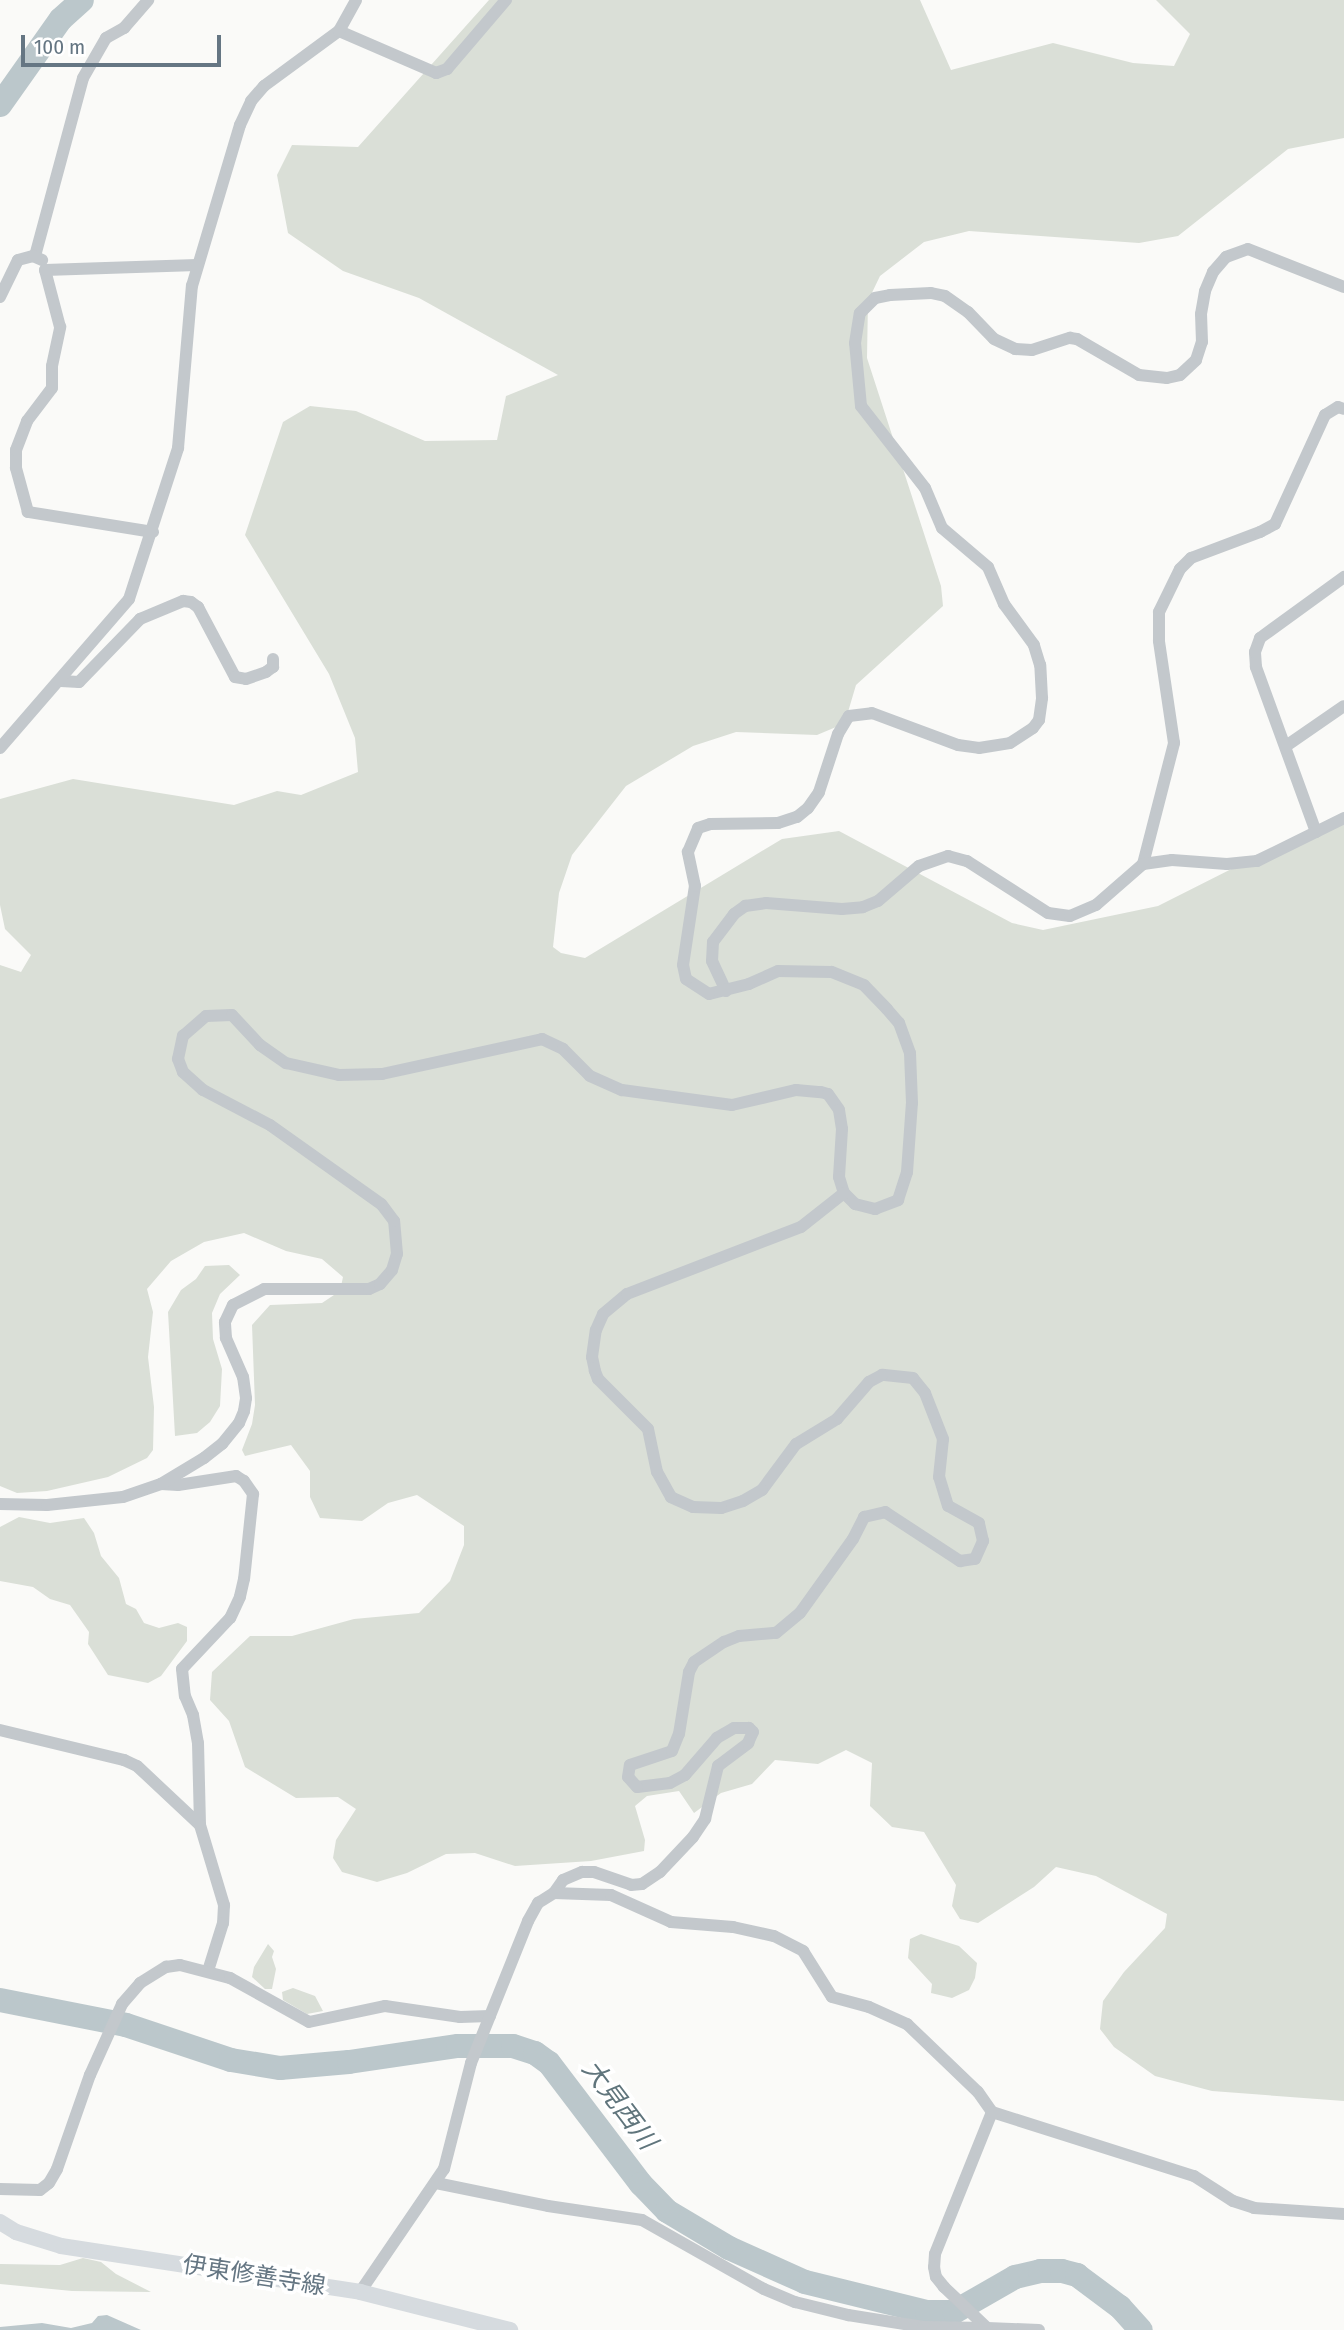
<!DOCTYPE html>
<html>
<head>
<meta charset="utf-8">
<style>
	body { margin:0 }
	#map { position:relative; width:1344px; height:2330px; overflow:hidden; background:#fafaf8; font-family:"Fira Sans Condensed","Noto Sans JP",sans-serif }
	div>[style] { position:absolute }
	.green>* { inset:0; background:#dadfd7 }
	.water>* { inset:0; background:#bbc7cb }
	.river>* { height:24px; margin:-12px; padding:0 12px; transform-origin:12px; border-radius:12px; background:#bbc7cb }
	.minor>* { height:12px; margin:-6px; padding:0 6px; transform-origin:6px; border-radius:6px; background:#c3c8cc }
	.major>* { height:16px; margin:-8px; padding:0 8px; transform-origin:8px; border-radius:8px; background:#d6dbdf }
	span { translate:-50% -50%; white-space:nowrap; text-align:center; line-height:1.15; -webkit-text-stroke:7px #fff; paint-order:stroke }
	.street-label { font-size:24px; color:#657683 }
	.water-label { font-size:26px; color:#60757c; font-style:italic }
	.scale { position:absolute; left:21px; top:35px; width:200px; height:32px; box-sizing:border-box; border:4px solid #657683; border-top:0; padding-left:9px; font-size:21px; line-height:24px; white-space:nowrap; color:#657683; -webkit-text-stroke:5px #fff; paint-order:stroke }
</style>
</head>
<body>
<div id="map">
	<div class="green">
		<div style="clip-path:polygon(489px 0,920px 0,951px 70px,1053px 43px,1133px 63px,1174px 66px,1190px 34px,1156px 0,1344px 0,1344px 138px,1288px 149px,1178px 236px,1139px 243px,969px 231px,924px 242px,880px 276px,868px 301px,867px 358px,941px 586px,943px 606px,856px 685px,848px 712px,836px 727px,817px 735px,736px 732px,693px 746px,626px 786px,572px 855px,559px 893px,553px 947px,561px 953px,585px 958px,782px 839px,839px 831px,1012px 923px,1043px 930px,1158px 906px,1344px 812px,1344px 2101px,1212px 2091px,1155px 2076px,1114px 2047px,1100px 2029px,1103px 2001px,1124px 1972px,1165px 1928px,1167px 1914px,1096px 1876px,1056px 1867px,1034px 1887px,978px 1923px,960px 1919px,952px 1906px,956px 1885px,924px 1832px,892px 1827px,870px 1806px,872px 1763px,846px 1750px,818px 1764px,775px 1760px,752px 1784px,721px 1793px,694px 1813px,679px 1791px,647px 1796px,635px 1806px,645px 1840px,644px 1851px,591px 1861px,515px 1866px,475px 1853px,446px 1854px,407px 1873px,377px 1882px,342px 1872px,333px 1858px,336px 1840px,356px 1809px,338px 1797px,296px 1798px,245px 1767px,229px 1721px,210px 1700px,212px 1672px,250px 1636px,292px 1636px,354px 1619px,419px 1613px,450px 1581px,464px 1545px,464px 1526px,417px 1495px,388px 1503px,362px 1521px,320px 1518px,310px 1497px,310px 1471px,291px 1445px,245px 1456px,242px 1450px,252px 1424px,255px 1405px,252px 1325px,270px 1305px,322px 1303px,340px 1291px,343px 1277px,322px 1259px,286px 1251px,244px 1233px,204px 1242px,171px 1261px,147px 1289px,153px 1312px,148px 1357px,154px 1407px,153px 1450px,147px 1458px,108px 1477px,47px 1491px,17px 1493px,0 1486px,0 965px,21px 972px,31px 955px,5px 929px,0 905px,0 799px,73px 779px,234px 805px,277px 791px,301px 795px,358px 772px,355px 738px,329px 674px,245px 535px,283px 422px,310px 406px,356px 411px,425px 441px,497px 440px,506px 396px,558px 375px,419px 298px,343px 271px,288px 233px,277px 175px,292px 145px,358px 147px)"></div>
		<div style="clip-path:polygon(229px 1265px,240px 1275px,220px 1294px,212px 1313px,213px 1339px,222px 1369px,220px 1406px,210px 1422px,197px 1433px,175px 1436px,168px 1312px,181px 1290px,196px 1279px,205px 1266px)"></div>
		<div style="clip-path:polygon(19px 1517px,50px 1523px,84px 1518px,94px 1533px,101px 1556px,119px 1578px,126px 1604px,136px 1609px,144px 1623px,159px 1628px,178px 1623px,187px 1627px,187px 1641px,161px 1676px,148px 1683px,108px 1675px,88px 1644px,89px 1632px,70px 1605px,50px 1599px,33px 1587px,0 1581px,0 1527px)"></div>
		<div style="clip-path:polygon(921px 1934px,959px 1946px,977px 1963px,975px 1978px,969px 1990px,952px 1998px,931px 1993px,932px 1984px,908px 1958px,910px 1939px)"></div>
		<div style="clip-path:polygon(268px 1944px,274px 1951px,272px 1957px,276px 1969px,272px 1989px,265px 1989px,252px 1977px,254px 1967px)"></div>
		<div style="clip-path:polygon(293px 1988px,315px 1996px,323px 2011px,307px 2014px,283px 2000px,282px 1992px)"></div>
		<div style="clip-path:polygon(83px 2258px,101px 2262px,116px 2274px,151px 2292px,72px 2291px,0 2284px,0 2264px,60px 2265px)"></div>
	</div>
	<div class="water">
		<div style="clip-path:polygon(107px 2315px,141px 2330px,0 2330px,0 2327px,42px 2323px,71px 2328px,92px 2323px,98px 2316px)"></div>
	</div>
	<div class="river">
		<div style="left:0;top:105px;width:105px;rotate:-54.7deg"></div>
		<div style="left:61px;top:19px;width:28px;rotate:-42deg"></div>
		<div style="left:0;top:2000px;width:128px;rotate:11.2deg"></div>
		<div style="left:126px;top:2025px;width:111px;rotate:18.4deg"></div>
		<div style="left:231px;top:2060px;width:50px;rotate:9.3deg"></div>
		<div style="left:280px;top:2068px;width:69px;rotate:-5deg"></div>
		<div style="left:349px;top:2062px;width:110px;rotate:-8.4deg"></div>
		<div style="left:458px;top:2046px;width:55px"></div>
		<div style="left:513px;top:2046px;width:23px;rotate:18deg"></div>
		<div style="left:535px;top:2053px;width:17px;rotate:36deg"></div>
		<div style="left:549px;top:2063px;width:152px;rotate:52.8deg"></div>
		<div style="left:641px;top:2184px;width:37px;rotate:46deg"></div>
		<div style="left:667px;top:2211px;width:72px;rotate:30.8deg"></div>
		<div style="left:729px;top:2248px;width:83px;rotate:24.1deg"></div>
		<div style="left:805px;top:2282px;width:126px;rotate:13.8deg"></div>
		<div style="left:927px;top:2312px;width:27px"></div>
		<div style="left:954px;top:2312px;width:70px;rotate:-29.8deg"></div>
		<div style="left:1015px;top:2277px;width:26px;rotate:-13deg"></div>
		<div style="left:1040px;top:2271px;width:22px"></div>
		<div style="left:1062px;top:2271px;width:16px;rotate:15deg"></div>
		<div style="left:1077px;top:2275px;width:54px;rotate:36.7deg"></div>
		<div style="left:1120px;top:2307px;width:31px;rotate:48deg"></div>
	</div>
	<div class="minor">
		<div style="left:339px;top:31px;width:106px;rotate:23.4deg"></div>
		<div style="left:436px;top:73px;width:12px;rotate:-20deg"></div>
		<div style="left:447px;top:69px;width:91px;rotate:-49.5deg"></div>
		<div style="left:35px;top:256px;width:184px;rotate:-74.9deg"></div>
		<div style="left:83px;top:78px;width:46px;rotate:-60.1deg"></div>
		<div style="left:106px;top:38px;width:21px;rotate:-29deg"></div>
		<div style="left:124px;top:28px;width:37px;rotate:-49deg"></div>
		<div style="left:0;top:297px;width:41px;rotate:-64.1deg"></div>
		<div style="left:18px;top:260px;width:16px;rotate:-15deg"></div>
		<div style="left:33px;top:256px;width:10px;rotate:24deg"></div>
		<div style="left:153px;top:532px;width:127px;rotate:-170.9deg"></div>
		<div style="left:28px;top:512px;width:46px;rotate:-105.3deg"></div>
		<div style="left:16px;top:468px;width:18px;rotate:-90deg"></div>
		<div style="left:16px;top:450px;width:31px;rotate:-69deg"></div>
		<div style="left:27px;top:421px;width:41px;rotate:-52.9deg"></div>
		<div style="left:52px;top:388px;width:22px;rotate:-90deg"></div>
		<div style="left:52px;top:366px;width:40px;rotate:-78deg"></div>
		<div style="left:60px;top:327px;width:59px;rotate:-104.7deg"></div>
		<div style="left:45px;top:270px;width:152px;rotate:-1.9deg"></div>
		<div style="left:61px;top:681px;width:18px;rotate:3deg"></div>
		<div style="left:79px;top:682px;width:88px;rotate:-45.9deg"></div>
		<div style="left:140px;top:619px;width:47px;rotate:-22.7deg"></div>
		<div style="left:183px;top:601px;width:8px;rotate:7deg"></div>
		<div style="left:191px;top:602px;width:9px;rotate:36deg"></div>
		<div style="left:198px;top:607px;width:79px;rotate:62.1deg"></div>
		<div style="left:235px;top:677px;width:11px;rotate:10deg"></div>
		<div style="left:246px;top:679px;width:21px;rotate:-19deg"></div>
		<div style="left:266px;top:672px;width:9px;rotate:-36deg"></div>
		<div style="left:273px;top:667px;width:8px;rotate:-90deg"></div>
		<div style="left:1286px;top:746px;width:70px;rotate:-34.6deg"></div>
		<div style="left:0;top:748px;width:197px;rotate:-49.1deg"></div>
		<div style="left:129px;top:599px;width:159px;rotate:-72deg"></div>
		<div style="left:178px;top:448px;width:163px;rotate:-85.1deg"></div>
		<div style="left:192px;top:286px;width:168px;rotate:-73.4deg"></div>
		<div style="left:240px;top:125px;width:26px;rotate:-65deg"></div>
		<div style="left:251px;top:101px;width:20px;rotate:-49deg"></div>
		<div style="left:264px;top:86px;width:93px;rotate:-36.3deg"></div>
		<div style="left:339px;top:31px;width:35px;rotate:-61deg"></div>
		<div style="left:1316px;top:832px;width:176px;rotate:-110deg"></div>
		<div style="left:1256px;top:667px;width:15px;rotate:-94deg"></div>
		<div style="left:1255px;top:652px;width:15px;rotate:-70deg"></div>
		<div style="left:1260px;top:638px;width:104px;rotate:-36deg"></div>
		<div style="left:1143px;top:864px;width:125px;rotate:-75.6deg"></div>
		<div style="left:1174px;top:743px;width:103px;rotate:-98.4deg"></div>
		<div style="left:1159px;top:641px;width:29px;rotate:-90deg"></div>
		<div style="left:1159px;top:612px;width:48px;rotate:-64deg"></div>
		<div style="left:1180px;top:569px;width:16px;rotate:-45deg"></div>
		<div style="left:1191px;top:558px;width:74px;rotate:-20.6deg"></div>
		<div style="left:1260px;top:532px;width:17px;rotate:-28deg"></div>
		<div style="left:1275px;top:524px;width:120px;rotate:-65.4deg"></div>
		<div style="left:1325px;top:415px;width:15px;rotate:-32deg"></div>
		<div style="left:1338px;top:407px;width:6px;rotate:18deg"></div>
		<div style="left:726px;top:991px;width:33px;rotate:-115deg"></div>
		<div style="left:712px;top:961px;width:19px;rotate:-87deg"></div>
		<div style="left:713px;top:942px;width:35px;rotate:-53deg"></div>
		<div style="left:734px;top:914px;width:14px;rotate:-36deg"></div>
		<div style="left:745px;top:906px;width:21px;rotate:-8deg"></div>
		<div style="left:766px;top:903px;width:76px;rotate:4.5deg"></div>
		<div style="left:842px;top:909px;width:21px;rotate:-5deg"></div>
		<div style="left:863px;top:907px;width:16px;rotate:-22deg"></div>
		<div style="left:878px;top:901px;width:54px;rotate:-40.5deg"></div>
		<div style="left:919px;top:866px;width:31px;rotate:-19deg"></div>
		<div style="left:948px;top:856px;width:20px;rotate:15deg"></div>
		<div style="left:967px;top:861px;width:96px;rotate:32.7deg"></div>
		<div style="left:1048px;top:913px;width:22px;rotate:8deg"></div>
		<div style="left:1070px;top:916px;width:28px;rotate:-23deg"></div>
		<div style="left:1096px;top:905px;width:62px;rotate:-41.1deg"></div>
		<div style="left:1143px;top:864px;width:29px;rotate:-8deg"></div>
		<div style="left:1172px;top:860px;width:55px;rotate:4.2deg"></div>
		<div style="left:1227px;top:864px;width:30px;rotate:-6deg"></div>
		<div style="left:1257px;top:861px;width:97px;rotate:-26.3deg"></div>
		<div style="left:161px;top:1484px;width:17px;rotate:3deg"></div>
		<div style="left:178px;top:1485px;width:59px;rotate:-8.8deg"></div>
		<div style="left:236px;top:1476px;width:9px;rotate:32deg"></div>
		<div style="left:244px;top:1481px;width:16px;rotate:55deg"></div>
		<div style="left:253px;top:1494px;width:85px;rotate:96deg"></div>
		<div style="left:244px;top:1579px;width:18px;rotate:103deg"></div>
		<div style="left:240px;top:1597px;width:23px;rotate:115deg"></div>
		<div style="left:230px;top:1618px;width:70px;rotate:133.3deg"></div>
		<div style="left:182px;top:1669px;width:27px;rotate:84deg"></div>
		<div style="left:185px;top:1696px;width:21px;rotate:67deg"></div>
		<div style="left:193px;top:1715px;width:28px;rotate:80deg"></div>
		<div style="left:198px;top:1743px;width:82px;rotate:88.6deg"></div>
		<div style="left:200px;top:1825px;width:84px;rotate:73.3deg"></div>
		<div style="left:224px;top:1905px;width:18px;rotate:93deg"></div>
		<div style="left:223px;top:1923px;width:50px;rotate:107.4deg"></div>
		<div style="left:0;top:1504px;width:47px;rotate:1.2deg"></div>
		<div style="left:47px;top:1505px;width:76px;rotate:-6deg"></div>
		<div style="left:123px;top:1497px;width:40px;rotate:-18.9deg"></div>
		<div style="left:161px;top:1484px;width:50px;rotate:-31.2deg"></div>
		<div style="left:204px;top:1458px;width:23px;rotate:-38deg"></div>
		<div style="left:222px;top:1444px;width:27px;rotate:-51deg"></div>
		<div style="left:239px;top:1423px;width:13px;rotate:-67deg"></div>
		<div style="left:244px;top:1411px;width:13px;rotate:-81deg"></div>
		<div style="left:246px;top:1398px;width:21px;rotate:-98deg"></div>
		<div style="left:243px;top:1377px;width:43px;rotate:-113.6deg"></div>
		<div style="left:226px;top:1338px;width:16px;rotate:-94deg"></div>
		<div style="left:225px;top:1322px;width:19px;rotate:-65deg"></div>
		<div style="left:233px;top:1305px;width:35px;rotate:-27deg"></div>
		<div style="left:264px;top:1289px;width:105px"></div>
		<div style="left:369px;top:1289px;width:12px;rotate:-24deg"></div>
		<div style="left:380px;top:1284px;width:18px;rotate:-49deg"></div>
		<div style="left:392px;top:1270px;width:17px;rotate:-73deg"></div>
		<div style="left:397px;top:1254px;width:33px;rotate:-95deg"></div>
		<div style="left:394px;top:1221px;width:21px;rotate:-127deg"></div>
		<div style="left:381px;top:1204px;width:136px;rotate:-144.6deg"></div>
		<div style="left:270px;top:1125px;width:76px;rotate:-152.4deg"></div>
		<div style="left:203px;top:1090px;width:27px;rotate:-138deg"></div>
		<div style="left:183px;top:1072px;width:14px;rotate:-111deg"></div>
		<div style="left:178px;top:1059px;width:24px;rotate:-78deg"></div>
		<div style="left:183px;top:1036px;width:30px;rotate:-41deg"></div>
		<div style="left:206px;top:1016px;width:26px;rotate:-2deg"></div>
		<div style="left:232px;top:1015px;width:41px;rotate:47deg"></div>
		<div style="left:260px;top:1045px;width:32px;rotate:35deg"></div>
		<div style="left:286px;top:1063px;width:54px;rotate:12.8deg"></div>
		<div style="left:339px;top:1075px;width:43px;rotate:-1.3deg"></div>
		<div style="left:382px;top:1074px;width:164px;rotate:-12.3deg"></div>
		<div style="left:542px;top:1039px;width:23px;rotate:25deg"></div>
		<div style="left:563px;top:1049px;width:38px;rotate:45deg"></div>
		<div style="left:590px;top:1076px;width:35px;rotate:24deg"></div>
		<div style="left:622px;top:1090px;width:111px;rotate:7.8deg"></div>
		<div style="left:732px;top:1105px;width:66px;rotate:-13.2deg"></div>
		<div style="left:796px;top:1090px;width:25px;rotate:5deg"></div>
		<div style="left:821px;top:1092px;width:7px;rotate:16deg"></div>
		<div style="left:828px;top:1094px;width:19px;rotate:55deg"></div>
		<div style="left:839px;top:1110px;width:19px;rotate:81deg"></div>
		<div style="left:842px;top:1129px;width:48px;rotate:93.6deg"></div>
		<div style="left:839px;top:1177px;width:17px;rotate:73deg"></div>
		<div style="left:844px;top:1193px;width:16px;rotate:45deg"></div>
		<div style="left:855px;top:1204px;width:21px;rotate:14deg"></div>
		<div style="left:875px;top:1209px;width:25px;rotate:-21deg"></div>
		<div style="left:898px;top:1200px;width:29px;rotate:-72deg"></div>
		<div style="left:907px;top:1172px;width:69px;rotate:-85.9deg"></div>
		<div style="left:912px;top:1103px;width:50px;rotate:-92.3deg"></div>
		<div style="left:910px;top:1053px;width:32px;rotate:-110deg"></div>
		<div style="left:899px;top:1023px;width:18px;rotate:-131deg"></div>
		<div style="left:887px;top:1009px;width:33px;rotate:-134deg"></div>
		<div style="left:864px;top:985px;width:35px;rotate:-158deg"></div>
		<div style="left:831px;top:972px;width:53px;rotate:-178.9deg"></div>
		<div style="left:778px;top:971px;width:32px;rotate:156deg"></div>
		<div style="left:749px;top:984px;width:41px;rotate:166deg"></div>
		<div style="left:709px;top:994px;width:27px;rotate:-147deg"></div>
		<div style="left:686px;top:979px;width:14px;rotate:-102deg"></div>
		<div style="left:683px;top:965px;width:80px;rotate:-81.4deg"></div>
		<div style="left:695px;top:886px;width:35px;rotate:-102deg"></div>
		<div style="left:688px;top:852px;width:26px;rotate:-67deg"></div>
		<div style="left:698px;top:828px;width:13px;rotate:-18deg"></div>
		<div style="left:710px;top:824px;width:68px;rotate:-0.8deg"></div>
		<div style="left:778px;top:823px;width:20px;rotate:-18deg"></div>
		<div style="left:797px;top:817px;width:14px;rotate:-39deg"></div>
		<div style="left:808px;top:808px;width:19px;rotate:-55deg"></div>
		<div style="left:819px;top:792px;width:61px;rotate:-71.9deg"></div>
		<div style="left:838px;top:734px;width:21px;rotate:-59deg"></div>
		<div style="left:849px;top:716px;width:23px;rotate:-7deg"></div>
		<div style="left:872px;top:713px;width:92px;rotate:20.4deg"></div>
		<div style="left:958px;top:745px;width:21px;rotate:8deg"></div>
		<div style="left:979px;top:748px;width:31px;rotate:-9deg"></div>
		<div style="left:1010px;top:743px;width:27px;rotate:-33deg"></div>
		<div style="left:1033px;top:728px;width:10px;rotate:-53deg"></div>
		<div style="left:1039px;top:720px;width:22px;rotate:-82deg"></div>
		<div style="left:1042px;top:698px;width:33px;rotate:-93deg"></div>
		<div style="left:1040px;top:665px;width:21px;rotate:-107deg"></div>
		<div style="left:1034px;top:645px;width:51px;rotate:-126.2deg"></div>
		<div style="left:1004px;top:604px;width:40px;rotate:-113.4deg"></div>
		<div style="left:988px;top:567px;width:60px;rotate:-139.7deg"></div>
		<div style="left:942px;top:528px;width:43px;rotate:-113deg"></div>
		<div style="left:925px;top:488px;width:104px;rotate:-128deg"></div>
		<div style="left:861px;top:406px;width:63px;rotate:-95.4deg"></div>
		<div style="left:855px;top:343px;width:30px;rotate:-81deg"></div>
		<div style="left:860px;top:313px;width:21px;rotate:-45deg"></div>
		<div style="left:875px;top:298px;width:15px;rotate:-11deg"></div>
		<div style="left:890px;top:295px;width:41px;rotate:-2.8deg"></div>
		<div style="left:931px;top:293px;width:14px;rotate:12deg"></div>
		<div style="left:945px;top:296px;width:28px;rotate:35deg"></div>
		<div style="left:968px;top:312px;width:37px;rotate:46deg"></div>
		<div style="left:994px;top:339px;width:23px;rotate:25deg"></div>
		<div style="left:1015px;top:349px;width:17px;rotate:3deg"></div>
		<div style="left:1032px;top:350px;width:40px;rotate:-18deg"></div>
		<div style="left:1070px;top:338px;width:7px;rotate:8deg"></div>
		<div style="left:1077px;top:339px;width:72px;rotate:30.1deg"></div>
		<div style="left:1139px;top:375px;width:28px;rotate:6deg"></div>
		<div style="left:1167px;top:378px;width:13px;rotate:-13deg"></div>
		<div style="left:1180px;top:375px;width:22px;rotate:-43deg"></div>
		<div style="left:1196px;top:360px;width:19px;rotate:-72deg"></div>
		<div style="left:1202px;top:342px;width:28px;rotate:-92deg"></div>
		<div style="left:1201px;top:314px;width:23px;rotate:-80deg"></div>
		<div style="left:1205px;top:291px;width:21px;rotate:-67deg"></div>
		<div style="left:1213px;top:272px;width:20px;rotate:-49deg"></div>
		<div style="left:1226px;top:257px;width:23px;rotate:-20deg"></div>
		<div style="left:1248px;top:249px;width:103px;rotate:21.6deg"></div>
		<div style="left:0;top:1730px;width:128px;rotate:13.6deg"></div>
		<div style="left:124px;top:1760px;width:14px;rotate:25deg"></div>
		<div style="left:137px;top:1766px;width:86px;rotate:43.1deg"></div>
		<div style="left:554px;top:1893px;width:16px;rotate:-55deg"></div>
		<div style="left:563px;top:1880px;width:21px;rotate:-23deg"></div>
		<div style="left:582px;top:1872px;width:12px"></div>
		<div style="left:594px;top:1872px;width:39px;rotate:19deg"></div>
		<div style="left:631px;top:1885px;width:11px;rotate:-5deg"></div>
		<div style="left:642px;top:1884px;width:22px;rotate:-34deg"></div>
		<div style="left:660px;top:1872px;width:48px;rotate:-46.7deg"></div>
		<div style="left:693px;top:1837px;width:22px;rotate:-56deg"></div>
		<div style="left:705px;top:1819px;width:55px;rotate:-76.2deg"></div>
		<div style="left:718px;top:1766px;width:38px;rotate:-37deg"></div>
		<div style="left:748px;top:1743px;width:12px;rotate:-66deg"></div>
		<div style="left:753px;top:1732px;width:6px;rotate:-135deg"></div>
		<div style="left:749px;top:1728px;width:15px;rotate:180deg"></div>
		<div style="left:734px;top:1728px;width:20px;rotate:150deg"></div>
		<div style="left:717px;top:1738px;width:49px;rotate:130.9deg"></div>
		<div style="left:685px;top:1775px;width:17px;rotate:152deg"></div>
		<div style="left:670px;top:1783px;width:33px;rotate:173deg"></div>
		<div style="left:637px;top:1787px;width:13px;rotate:-132deg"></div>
		<div style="left:628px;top:1777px;width:12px;rotate:-81deg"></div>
		<div style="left:630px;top:1765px;width:44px;rotate:-18.4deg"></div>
		<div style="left:672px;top:1751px;width:18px;rotate:-68deg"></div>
		<div style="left:679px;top:1734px;width:63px;rotate:-80.8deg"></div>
		<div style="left:689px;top:1672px;width:11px;rotate:-63deg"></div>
		<div style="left:694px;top:1662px;width:36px;rotate:-34deg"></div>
		<div style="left:724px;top:1642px;width:16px;rotate:-22deg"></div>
		<div style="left:739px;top:1636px;width:37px;rotate:-5deg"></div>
		<div style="left:776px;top:1633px;width:31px;rotate:-40deg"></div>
		<div style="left:800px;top:1613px;width:91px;rotate:-54.4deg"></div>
		<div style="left:853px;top:1539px;width:25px;rotate:-63deg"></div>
		<div style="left:864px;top:1517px;width:22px;rotate:-13deg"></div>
		<div style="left:885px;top:1512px;width:90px;rotate:33.2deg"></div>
		<div style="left:960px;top:1561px;width:15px;rotate:-8deg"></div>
		<div style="left:975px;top:1559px;width:20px;rotate:-66deg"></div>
		<div style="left:983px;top:1541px;width:18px;rotate:-103deg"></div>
		<div style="left:979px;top:1523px;width:35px;rotate:-151deg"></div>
		<div style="left:948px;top:1506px;width:30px;rotate:-107deg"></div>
		<div style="left:939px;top:1477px;width:38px;rotate:-84deg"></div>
		<div style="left:943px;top:1439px;width:49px;rotate:-111.4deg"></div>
		<div style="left:925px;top:1393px;width:19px;rotate:-129deg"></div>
		<div style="left:913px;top:1378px;width:31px;rotate:-174deg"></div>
		<div style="left:882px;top:1375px;width:15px;rotate:152deg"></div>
		<div style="left:869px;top:1382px;width:49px;rotate:130.9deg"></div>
		<div style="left:837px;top:1419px;width:48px;rotate:148.6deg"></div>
		<div style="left:796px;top:1444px;width:57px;rotate:126.5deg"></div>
		<div style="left:762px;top:1490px;width:22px;rotate:150deg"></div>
		<div style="left:743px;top:1501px;width:23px;rotate:162deg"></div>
		<div style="left:721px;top:1508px;width:28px;rotate:-178deg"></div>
		<div style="left:693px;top:1507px;width:24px;rotate:-156deg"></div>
		<div style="left:671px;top:1497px;width:29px;rotate:-119deg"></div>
		<div style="left:657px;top:1472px;width:44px;rotate:-101.8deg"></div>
		<div style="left:648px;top:1429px;width:71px;rotate:-135deg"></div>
		<div style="left:598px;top:1379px;width:9px;rotate:-111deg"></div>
		<div style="left:595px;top:1371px;width:14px;rotate:-102deg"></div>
		<div style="left:592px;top:1357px;width:27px;rotate:-82deg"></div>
		<div style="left:596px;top:1330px;width:17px;rotate:-66deg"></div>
		<div style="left:603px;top:1314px;width:31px;rotate:-40deg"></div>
		<div style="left:627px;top:1294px;width:186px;rotate:-21.1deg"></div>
		<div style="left:801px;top:1227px;width:55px;rotate:-38.3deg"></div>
		<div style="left:992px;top:2112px;width:153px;rotate:111.9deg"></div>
		<div style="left:935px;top:2254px;width:13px;rotate:94deg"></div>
		<div style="left:934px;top:2267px;width:10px;rotate:79deg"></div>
		<div style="left:936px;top:2277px;width:13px;rotate:51deg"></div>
		<div style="left:944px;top:2287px;width:59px;rotate:43.6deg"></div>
		<div style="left:987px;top:2328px;width:52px;rotate:2.2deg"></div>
		<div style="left:436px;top:2183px;width:114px;rotate:11.6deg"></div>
		<div style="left:548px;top:2206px;width:95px;rotate:8.5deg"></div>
		<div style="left:642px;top:2220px;width:140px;rotate:29.5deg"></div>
		<div style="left:764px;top:2289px;width:34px;rotate:23deg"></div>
		<div style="left:795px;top:2302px;width:55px;rotate:13.8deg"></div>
		<div style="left:848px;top:2315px;width:76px;rotate:9.1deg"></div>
		<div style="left:923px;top:2327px;width:64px;rotate:0.9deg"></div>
		<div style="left:0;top:2189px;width:40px;rotate:1.4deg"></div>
		<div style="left:40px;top:2190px;width:11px;rotate:-38deg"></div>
		<div style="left:49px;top:2183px;width:16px;rotate:-60deg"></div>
		<div style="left:57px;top:2169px;width:100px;rotate:-70.7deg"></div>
		<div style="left:90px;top:2075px;width:78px;rotate:-65.7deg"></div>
		<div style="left:122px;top:2004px;width:28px;rotate:-49deg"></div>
		<div style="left:140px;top:1983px;width:31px;rotate:-32deg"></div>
		<div style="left:166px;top:1967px;width:14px;rotate:-8deg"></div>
		<div style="left:180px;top:1965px;width:52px;rotate:14.6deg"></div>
		<div style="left:230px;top:1978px;width:90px;rotate:29.1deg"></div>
		<div style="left:309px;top:2022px;width:78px;rotate:-11.9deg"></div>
		<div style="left:385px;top:2006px;width:76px;rotate:8.3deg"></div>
		<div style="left:460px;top:2017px;width:30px;rotate:-2deg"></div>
		<div style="left:360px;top:2292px;width:149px;rotate:-55.7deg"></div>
		<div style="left:444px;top:2169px;width:109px;rotate:-75.7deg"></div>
		<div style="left:471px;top:2063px;width:153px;rotate:-68.1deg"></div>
		<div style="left:528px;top:1921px;width:21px;rotate:-61deg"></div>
		<div style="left:538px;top:1903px;width:19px;rotate:-32deg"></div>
		<div style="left:554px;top:1893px;width:57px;rotate:2deg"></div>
		<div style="left:611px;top:1895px;width:66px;rotate:24.2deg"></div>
		<div style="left:671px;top:1922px;width:62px;rotate:4.6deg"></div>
		<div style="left:733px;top:1927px;width:42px;rotate:12.4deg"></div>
		<div style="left:774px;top:1936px;width:33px;rotate:27deg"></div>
		<div style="left:803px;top:1951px;width:54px;rotate:57.8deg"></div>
		<div style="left:832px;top:1997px;width:38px;rotate:15deg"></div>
		<div style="left:869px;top:2007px;width:42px;rotate:24.1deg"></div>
		<div style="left:907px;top:2024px;width:98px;rotate:43.8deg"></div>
		<div style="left:978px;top:2092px;width:24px;rotate:55deg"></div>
		<div style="left:992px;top:2112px;width:212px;rotate:17.6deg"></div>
		<div style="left:1194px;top:2176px;width:46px;rotate:32.7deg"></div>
		<div style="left:1233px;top:2201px;width:22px;rotate:18deg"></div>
		<div style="left:1254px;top:2208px;width:90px;rotate:3.8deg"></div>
	</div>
	<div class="major">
		<div style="left:0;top:2222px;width:19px;rotate:32deg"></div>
		<div style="left:16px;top:2232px;width:47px;rotate:17.3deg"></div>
		<div style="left:61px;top:2246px;width:303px;rotate:8.7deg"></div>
		<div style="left:360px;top:2292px;width:155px;rotate:14.2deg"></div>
	</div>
	<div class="street-label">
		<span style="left:254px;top:2276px;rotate:9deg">伊東修善寺線</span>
	</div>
	<div class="water-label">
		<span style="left:619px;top:2105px;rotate:53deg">大見西川</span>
	</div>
	<div class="scale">100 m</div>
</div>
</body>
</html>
